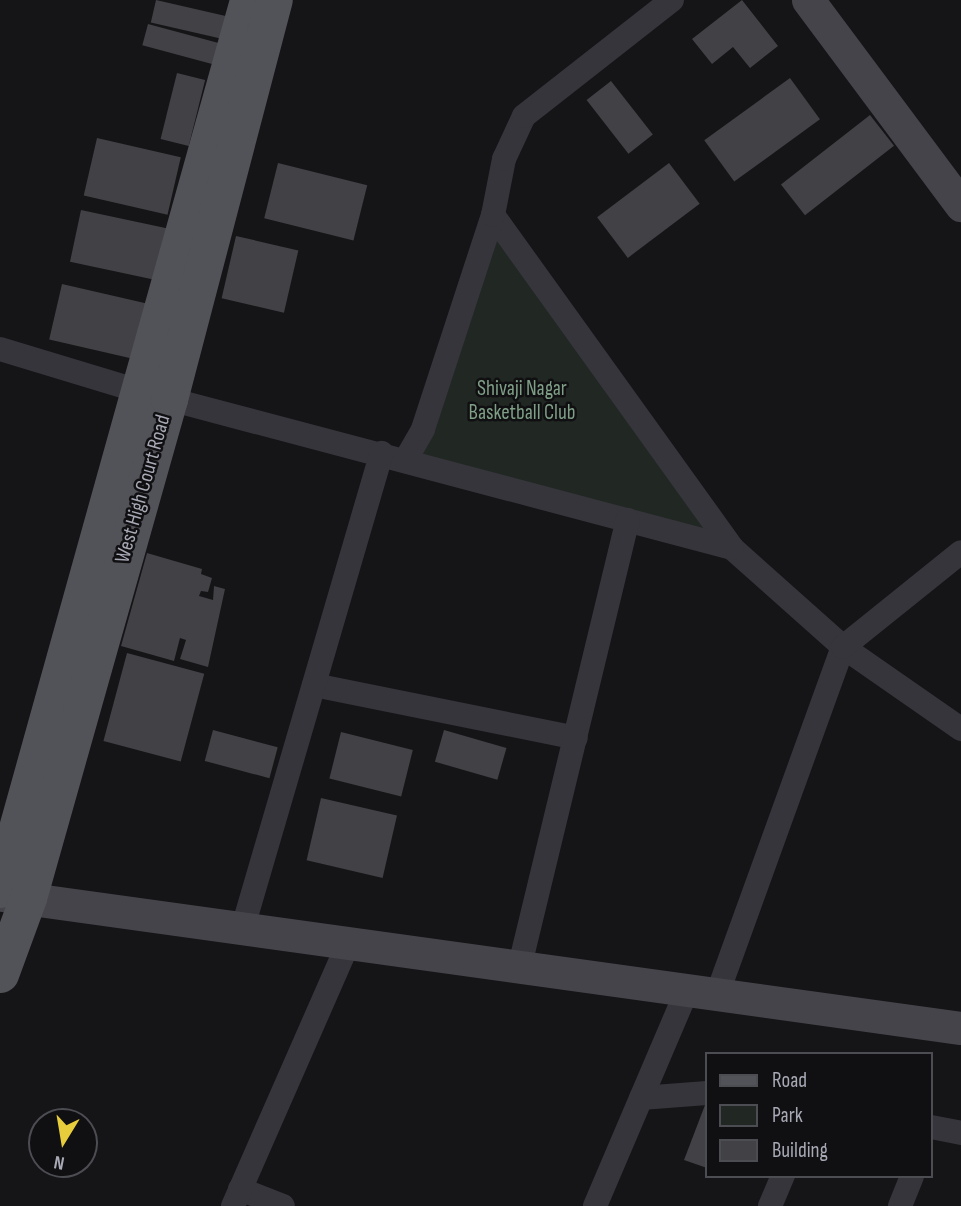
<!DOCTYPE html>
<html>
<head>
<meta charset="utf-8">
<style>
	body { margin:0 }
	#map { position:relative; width:961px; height:1206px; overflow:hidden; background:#151416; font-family:"Sofia Sans Condensed",sans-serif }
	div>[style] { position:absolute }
	.green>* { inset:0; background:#212823 }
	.building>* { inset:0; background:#414146; transform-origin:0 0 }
	.street>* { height:24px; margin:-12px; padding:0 12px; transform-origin:12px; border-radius:12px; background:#36353b }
	.secondary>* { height:33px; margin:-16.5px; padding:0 16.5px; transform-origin:16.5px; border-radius:16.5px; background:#44444a }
	.primary>* { height:37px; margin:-18.5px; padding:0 18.5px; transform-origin:18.5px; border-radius:18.5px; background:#525259 }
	span { translate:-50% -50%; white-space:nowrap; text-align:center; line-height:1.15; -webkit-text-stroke:5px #100f11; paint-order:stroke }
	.park-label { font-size:21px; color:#7f9f87 }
	.street-label { font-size:21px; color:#a7a9b5 }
	.legend { position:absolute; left:705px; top:1052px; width:228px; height:126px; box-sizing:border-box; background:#100f11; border:2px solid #4c4d53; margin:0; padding:9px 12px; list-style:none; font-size:21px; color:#a7a9b5 }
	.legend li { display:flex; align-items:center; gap:14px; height:35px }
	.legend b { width:35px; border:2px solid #4c4d53 }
	.north { position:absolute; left:28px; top:1108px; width:70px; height:70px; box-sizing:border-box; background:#100f11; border:2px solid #4c4d53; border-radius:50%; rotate:191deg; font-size:19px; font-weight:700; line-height:28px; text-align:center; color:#a7a9b5 }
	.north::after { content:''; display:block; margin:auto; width:24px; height:32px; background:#e7cd3b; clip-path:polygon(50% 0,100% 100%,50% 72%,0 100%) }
</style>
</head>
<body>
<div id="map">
	<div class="green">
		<div style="clip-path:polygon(496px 229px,732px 548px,415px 456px)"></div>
	</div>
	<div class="building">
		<div style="left:156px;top:0;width:76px;height:23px;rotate:13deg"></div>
		<div style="clip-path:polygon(742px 0,778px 46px,750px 68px,733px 47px,712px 64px,692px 39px)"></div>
		<div style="left:148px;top:24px;width:75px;height:22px;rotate:15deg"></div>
		<div style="left:177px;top:73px;width:29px;height:68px;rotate:14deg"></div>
		<div style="left:790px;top:78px;width:51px;height:106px;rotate:54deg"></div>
		<div style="left:611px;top:81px;width:68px;height:31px;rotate:52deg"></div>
		<div style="left:870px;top:115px;width:39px;height:113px;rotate:52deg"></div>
		<div style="left:97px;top:138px;width:86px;height:59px;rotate:13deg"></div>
		<div style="left:278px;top:163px;width:92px;height:57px;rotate:14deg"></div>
		<div style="left:669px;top:163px;width:51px;height:90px;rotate:53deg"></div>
		<div style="left:81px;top:210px;width:90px;height:53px;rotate:12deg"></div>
		<div style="left:236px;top:236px;width:64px;height:64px;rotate:13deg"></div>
		<div style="left:62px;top:284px;width:87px;height:57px;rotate:13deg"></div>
		<div style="clip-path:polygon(147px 553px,202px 569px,201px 574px,212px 578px,208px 592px,201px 591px,199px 596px,213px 600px,214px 586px,225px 589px,208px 667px,180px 659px,186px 640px,180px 638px,174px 661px,121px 646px)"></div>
		<div style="left:127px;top:653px;width:80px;height:91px;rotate:15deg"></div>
		<div style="left:213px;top:730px;width:67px;height:32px;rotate:15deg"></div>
		<div style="left:444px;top:730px;width:65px;height:33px;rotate:16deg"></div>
		<div style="left:341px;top:732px;width:74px;height:48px;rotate:14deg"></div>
		<div style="left:321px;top:798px;width:78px;height:64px;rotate:13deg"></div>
		<div style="clip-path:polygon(705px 1105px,707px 1106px,707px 1168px,684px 1160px)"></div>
	</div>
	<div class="street">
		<div style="left:493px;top:215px;width:410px;rotate:54.3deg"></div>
		<div style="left:732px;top:548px;width:149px;rotate:41.7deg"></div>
		<div style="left:843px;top:647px;width:144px;rotate:34.8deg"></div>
		<div style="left:0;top:349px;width:145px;rotate:16.8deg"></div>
		<div style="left:139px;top:391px;width:613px;rotate:14.83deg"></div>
		<div style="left:406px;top:459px;width:34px;rotate:-60deg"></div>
		<div style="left:423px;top:429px;width:225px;rotate:-71.9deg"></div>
		<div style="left:493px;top:215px;width:57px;rotate:-78.9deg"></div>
		<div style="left:504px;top:159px;width:47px;rotate:-65.1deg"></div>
		<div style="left:524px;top:116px;width:188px;rotate:-38.1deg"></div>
		<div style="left:314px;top:685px;width:267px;rotate:11.4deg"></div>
		<div style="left:243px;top:927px;width:494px;rotate:-73.7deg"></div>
		<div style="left:520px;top:965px;width:458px;rotate:-76.4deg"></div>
		<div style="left:718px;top:992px;width:367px;rotate:-70.1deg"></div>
		<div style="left:843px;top:647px;width:151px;rotate:-38.8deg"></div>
		<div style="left:641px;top:1098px;width:66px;rotate:-4.3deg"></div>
		<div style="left:931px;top:1127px;width:31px;rotate:11deg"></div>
		<div style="left:240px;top:1189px;width:46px;rotate:21.6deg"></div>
		<div style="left:233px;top:1206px;width:288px;rotate:-66.3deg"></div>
		<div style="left:595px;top:1206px;width:237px;rotate:-66.9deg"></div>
		<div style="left:770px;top:1206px;width:33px;rotate:-67deg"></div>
		<div style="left:900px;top:1206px;width:32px;rotate:-68deg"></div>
	</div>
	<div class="secondary">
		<div style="left:808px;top:0;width:256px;rotate:53.3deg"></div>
		<div style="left:2px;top:895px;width:968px;rotate:7.9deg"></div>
	</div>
	<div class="primary">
		<div style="left:0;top:889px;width:923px;rotate:-74.41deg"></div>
		<div style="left:0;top:974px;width:81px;rotate:-69.8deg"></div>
		<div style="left:28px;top:898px;width:519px;rotate:-74.22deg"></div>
		<div style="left:169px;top:399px;width:413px;rotate:-75.3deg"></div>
	</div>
	<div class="park-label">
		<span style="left:522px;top:401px">Shivaji Nagar<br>Basketball Club</span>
	</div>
	<div class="street-label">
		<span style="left:143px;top:489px;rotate:-74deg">West High Court Road</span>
	</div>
	<ul class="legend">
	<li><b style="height:9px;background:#525259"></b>Road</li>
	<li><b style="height:19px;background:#212823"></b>Park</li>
	<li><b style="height:19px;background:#414146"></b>Building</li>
	</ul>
	<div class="north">N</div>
</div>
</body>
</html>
